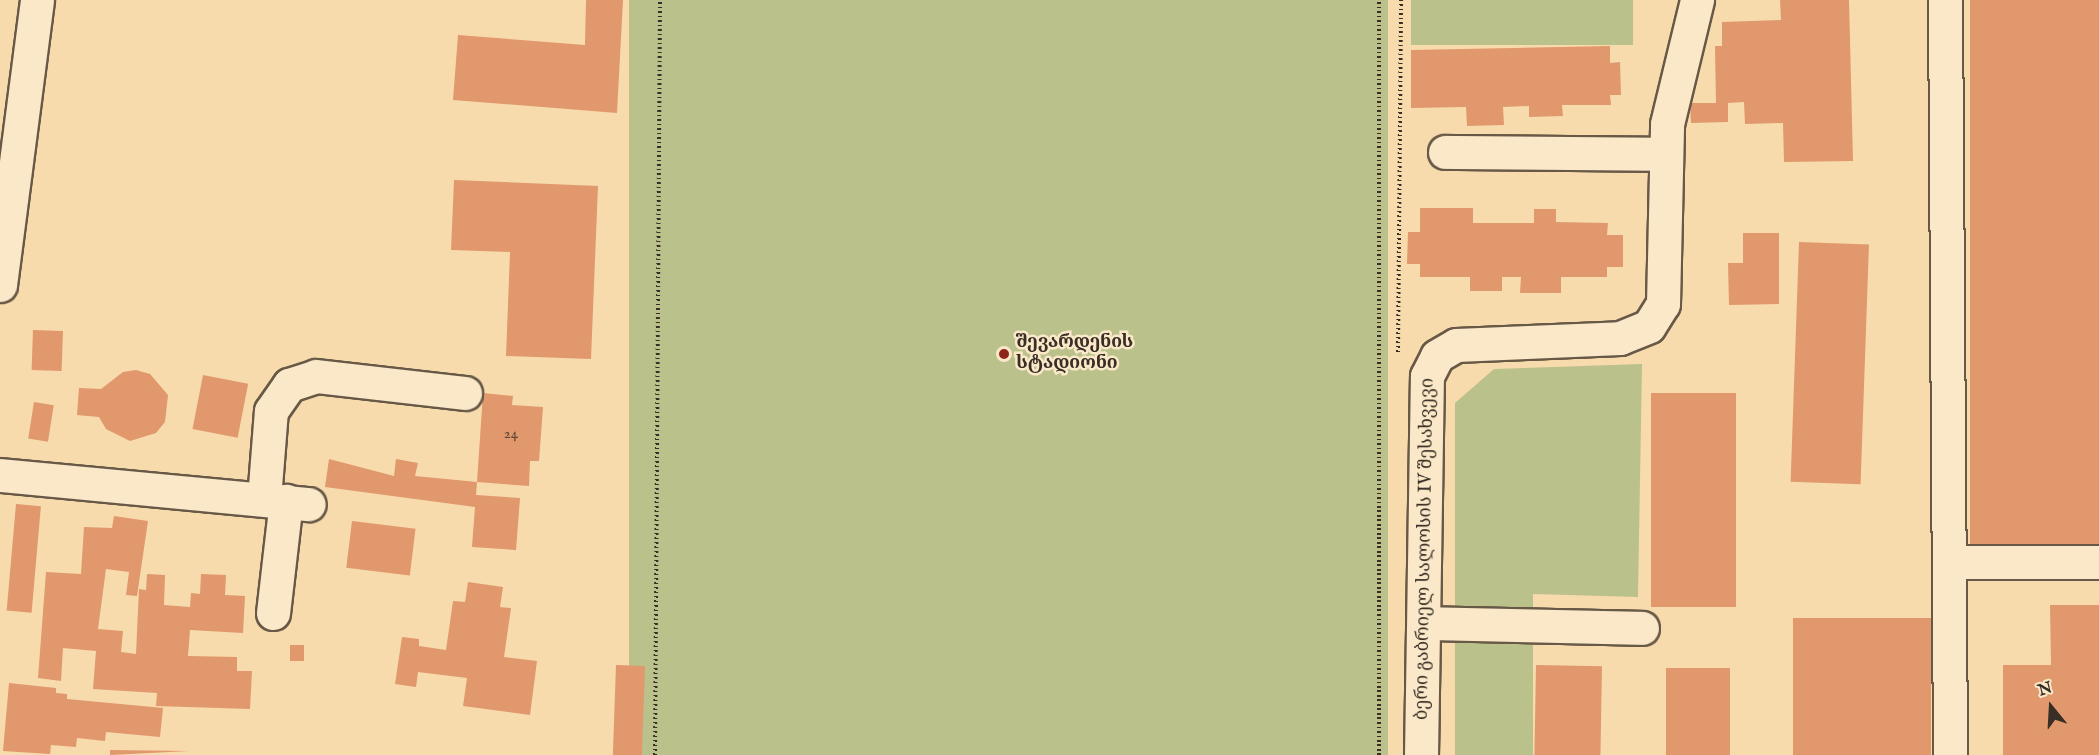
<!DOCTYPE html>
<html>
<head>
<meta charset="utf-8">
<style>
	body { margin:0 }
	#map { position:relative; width:2099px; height:755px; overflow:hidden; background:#f7dbac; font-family:"IM FELL English","Noto Serif Georgian",serif }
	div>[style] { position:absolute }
	.green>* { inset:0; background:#bac18b; transform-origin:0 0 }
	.building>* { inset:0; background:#e0986c; transform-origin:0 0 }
	.path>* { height:4px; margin-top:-2px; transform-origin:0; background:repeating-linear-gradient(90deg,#382e25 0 1.5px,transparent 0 4.5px) }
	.roads { filter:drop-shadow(2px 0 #685947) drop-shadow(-2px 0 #685947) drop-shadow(0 2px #685947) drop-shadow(0 -2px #685947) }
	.minor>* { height:33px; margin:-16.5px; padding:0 16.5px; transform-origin:16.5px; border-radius:16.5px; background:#fae8c9 }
	.dots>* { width:16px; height:16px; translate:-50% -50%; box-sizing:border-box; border:3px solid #fae8c9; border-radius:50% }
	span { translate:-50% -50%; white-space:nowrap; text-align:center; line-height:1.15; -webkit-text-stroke:5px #fae8c9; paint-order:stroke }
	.number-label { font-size:15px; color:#624837 }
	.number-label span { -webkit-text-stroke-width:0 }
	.poi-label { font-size:18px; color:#382e25; font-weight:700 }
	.left { translate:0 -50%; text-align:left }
	.street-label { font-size:18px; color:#382e25 }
	.north { position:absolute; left:2021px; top:677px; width:60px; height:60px; -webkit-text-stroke:4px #fae8c9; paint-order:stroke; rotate:342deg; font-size:16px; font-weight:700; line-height:24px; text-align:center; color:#382e25 }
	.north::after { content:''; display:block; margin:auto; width:21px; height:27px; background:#382e25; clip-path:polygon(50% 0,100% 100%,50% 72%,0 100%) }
</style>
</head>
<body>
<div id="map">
	<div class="green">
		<div style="left:629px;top:0;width:759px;height:755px"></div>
		<div style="left:1411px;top:0;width:222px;height:45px"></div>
		<div style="clip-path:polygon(1642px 364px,1638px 597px,1533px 594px,1533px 755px,1455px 755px,1455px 403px,1494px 369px)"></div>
	</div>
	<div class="building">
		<div style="clip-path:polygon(586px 0,623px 0,617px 113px,453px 100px,458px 35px,585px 45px)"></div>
		<div style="clip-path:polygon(1780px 0,1849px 0,1853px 161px,1784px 162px,1783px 123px,1745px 124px,1744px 102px,1728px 103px,1728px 122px,1691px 123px,1690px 103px,1716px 103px,1715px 46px,1722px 46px,1722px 22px,1781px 20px)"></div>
		<div style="left:1970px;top:0;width:129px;height:545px"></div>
		<div style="clip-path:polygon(1610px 46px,1610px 63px,1620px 62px,1621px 95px,1610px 95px,1611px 105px,1562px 105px,1563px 116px,1529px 117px,1529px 106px,1503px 107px,1504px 125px,1467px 126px,1466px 107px,1411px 108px,1411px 50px)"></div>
		<div style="clip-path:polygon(454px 180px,598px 186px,591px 359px,506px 356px,510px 252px,451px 250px)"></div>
		<div style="clip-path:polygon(1420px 208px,1473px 208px,1473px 223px,1534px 223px,1534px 209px,1556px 209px,1556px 222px,1608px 223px,1607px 235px,1623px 235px,1623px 267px,1607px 267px,1607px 277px,1561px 277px,1561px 293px,1520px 293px,1521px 277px,1502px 277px,1502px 291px,1470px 291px,1470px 277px,1420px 277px,1420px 264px,1407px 264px,1408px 232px,1420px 232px)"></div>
		<div style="clip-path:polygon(1743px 233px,1779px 233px,1779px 304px,1729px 305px,1728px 263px,1743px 263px)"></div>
		<div style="left:1799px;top:242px;width:70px;height:240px;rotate:2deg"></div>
		<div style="left:33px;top:330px;width:30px;height:40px;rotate:2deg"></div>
		<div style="clip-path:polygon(136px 370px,150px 374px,168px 395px,165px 422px,156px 433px,130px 441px,106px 429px,99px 417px,77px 415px,79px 388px,101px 389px,123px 372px)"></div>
		<div style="left:203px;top:375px;width:46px;height:55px;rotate:11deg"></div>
		<div style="clip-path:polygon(483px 393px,513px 396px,512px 405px,543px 407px,539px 461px,530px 461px,529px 486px,477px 482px,476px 495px,520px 498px,516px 550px,472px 547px,475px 507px,325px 487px,329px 459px,394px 476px,396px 459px,418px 463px,415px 476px,477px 482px)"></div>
		<div style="left:1651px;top:393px;width:85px;height:214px"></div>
		<div style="left:34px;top:402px;width:20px;height:37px;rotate:9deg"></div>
		<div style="left:16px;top:504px;width:25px;height:107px;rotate:5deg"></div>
		<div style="clip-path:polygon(114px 516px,148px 521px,137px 596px,126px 595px,129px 572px,106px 569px,98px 629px,123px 631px,121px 652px,136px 654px,139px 589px,146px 590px,147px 574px,165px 575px,164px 605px,190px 607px,191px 593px,200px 594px,201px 574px,226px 575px,225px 595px,245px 596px,243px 633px,190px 630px,188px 656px,237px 657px,237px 671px,252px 671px,250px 709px,156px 706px,157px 693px,93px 689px,96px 651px,63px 648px,61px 681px,38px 678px,46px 572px,81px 574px,84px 527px,112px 528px)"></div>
		<div style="left:352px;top:521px;width:64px;height:47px;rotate:7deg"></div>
		<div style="clip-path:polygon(468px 582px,503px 587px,500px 607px,511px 608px,504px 657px,537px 661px,530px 715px,463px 706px,467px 678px,418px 672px,416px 687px,395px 684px,402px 637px,419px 639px,419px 646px,446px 650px,453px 601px,465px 602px)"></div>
		<div style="clip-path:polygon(2050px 605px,2099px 605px,2099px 755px,2003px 755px,2003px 665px,2051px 665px)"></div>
		<div style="left:1793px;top:618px;width:138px;height:137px"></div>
		<div style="left:290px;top:645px;width:14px;height:16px"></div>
		<div style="left:616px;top:665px;width:29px;height:90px;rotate:2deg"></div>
		<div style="left:1536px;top:665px;width:66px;height:90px;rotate:1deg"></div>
		<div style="left:1666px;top:668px;width:64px;height:87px"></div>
		<div style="clip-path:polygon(9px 683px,56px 688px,56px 693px,67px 694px,67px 699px,163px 708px,160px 737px,106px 732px,105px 741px,77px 738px,76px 747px,51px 745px,50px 754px,3px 751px)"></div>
		<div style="clip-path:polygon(110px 750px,189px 751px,110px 755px)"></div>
	</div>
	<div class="path">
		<div style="left:1398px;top:352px;width:352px;rotate:-89.5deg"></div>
		<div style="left:655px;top:755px;width:755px;rotate:-89.62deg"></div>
		<div style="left:1379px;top:755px;width:755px;rotate:-90deg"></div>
	</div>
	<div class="roads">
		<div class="minor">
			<div style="left:1945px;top:0;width:755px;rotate:89.62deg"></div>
			<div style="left:1445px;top:152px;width:221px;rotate:0.5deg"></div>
			<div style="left:0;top:285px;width:287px;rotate:-82.6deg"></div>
			<div style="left:0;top:475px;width:310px;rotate:5.4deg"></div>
			<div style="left:264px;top:499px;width:88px;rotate:-85.5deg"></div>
			<div style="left:271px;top:411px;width:32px;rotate:-55deg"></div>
			<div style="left:289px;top:385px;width:28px;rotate:-18deg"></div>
			<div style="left:316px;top:376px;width:150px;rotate:6.5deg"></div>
			<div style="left:1953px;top:562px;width:146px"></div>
			<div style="left:273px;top:613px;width:113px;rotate:-83.4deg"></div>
			<div style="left:1424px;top:623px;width:218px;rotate:1.3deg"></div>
			<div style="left:1421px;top:755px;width:379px;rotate:-89.1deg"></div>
			<div style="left:1427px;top:376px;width:22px;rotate:-63deg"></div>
			<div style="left:1437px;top:356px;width:22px;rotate:-30deg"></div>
			<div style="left:1456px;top:345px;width:164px;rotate:-2.4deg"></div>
			<div style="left:1620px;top:338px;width:31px;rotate:-22deg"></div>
			<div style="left:1649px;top:326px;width:26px;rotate:-58deg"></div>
			<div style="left:1663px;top:304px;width:180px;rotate:-88.7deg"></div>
			<div style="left:1667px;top:124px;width:128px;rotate:-76.4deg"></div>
		</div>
	</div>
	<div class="dots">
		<div style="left:1004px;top:354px;background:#8f2418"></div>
	</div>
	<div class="number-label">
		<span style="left:511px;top:434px">24</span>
	</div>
	<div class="poi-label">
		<span class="left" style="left:1016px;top:354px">შევარდენის<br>სტადიონი</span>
	</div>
	<div class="street-label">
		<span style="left:1426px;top:549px;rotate:-89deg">ბერი გაბრიელ სალოსის IV შესახვევი</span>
	</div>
	<div class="north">N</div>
</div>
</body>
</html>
